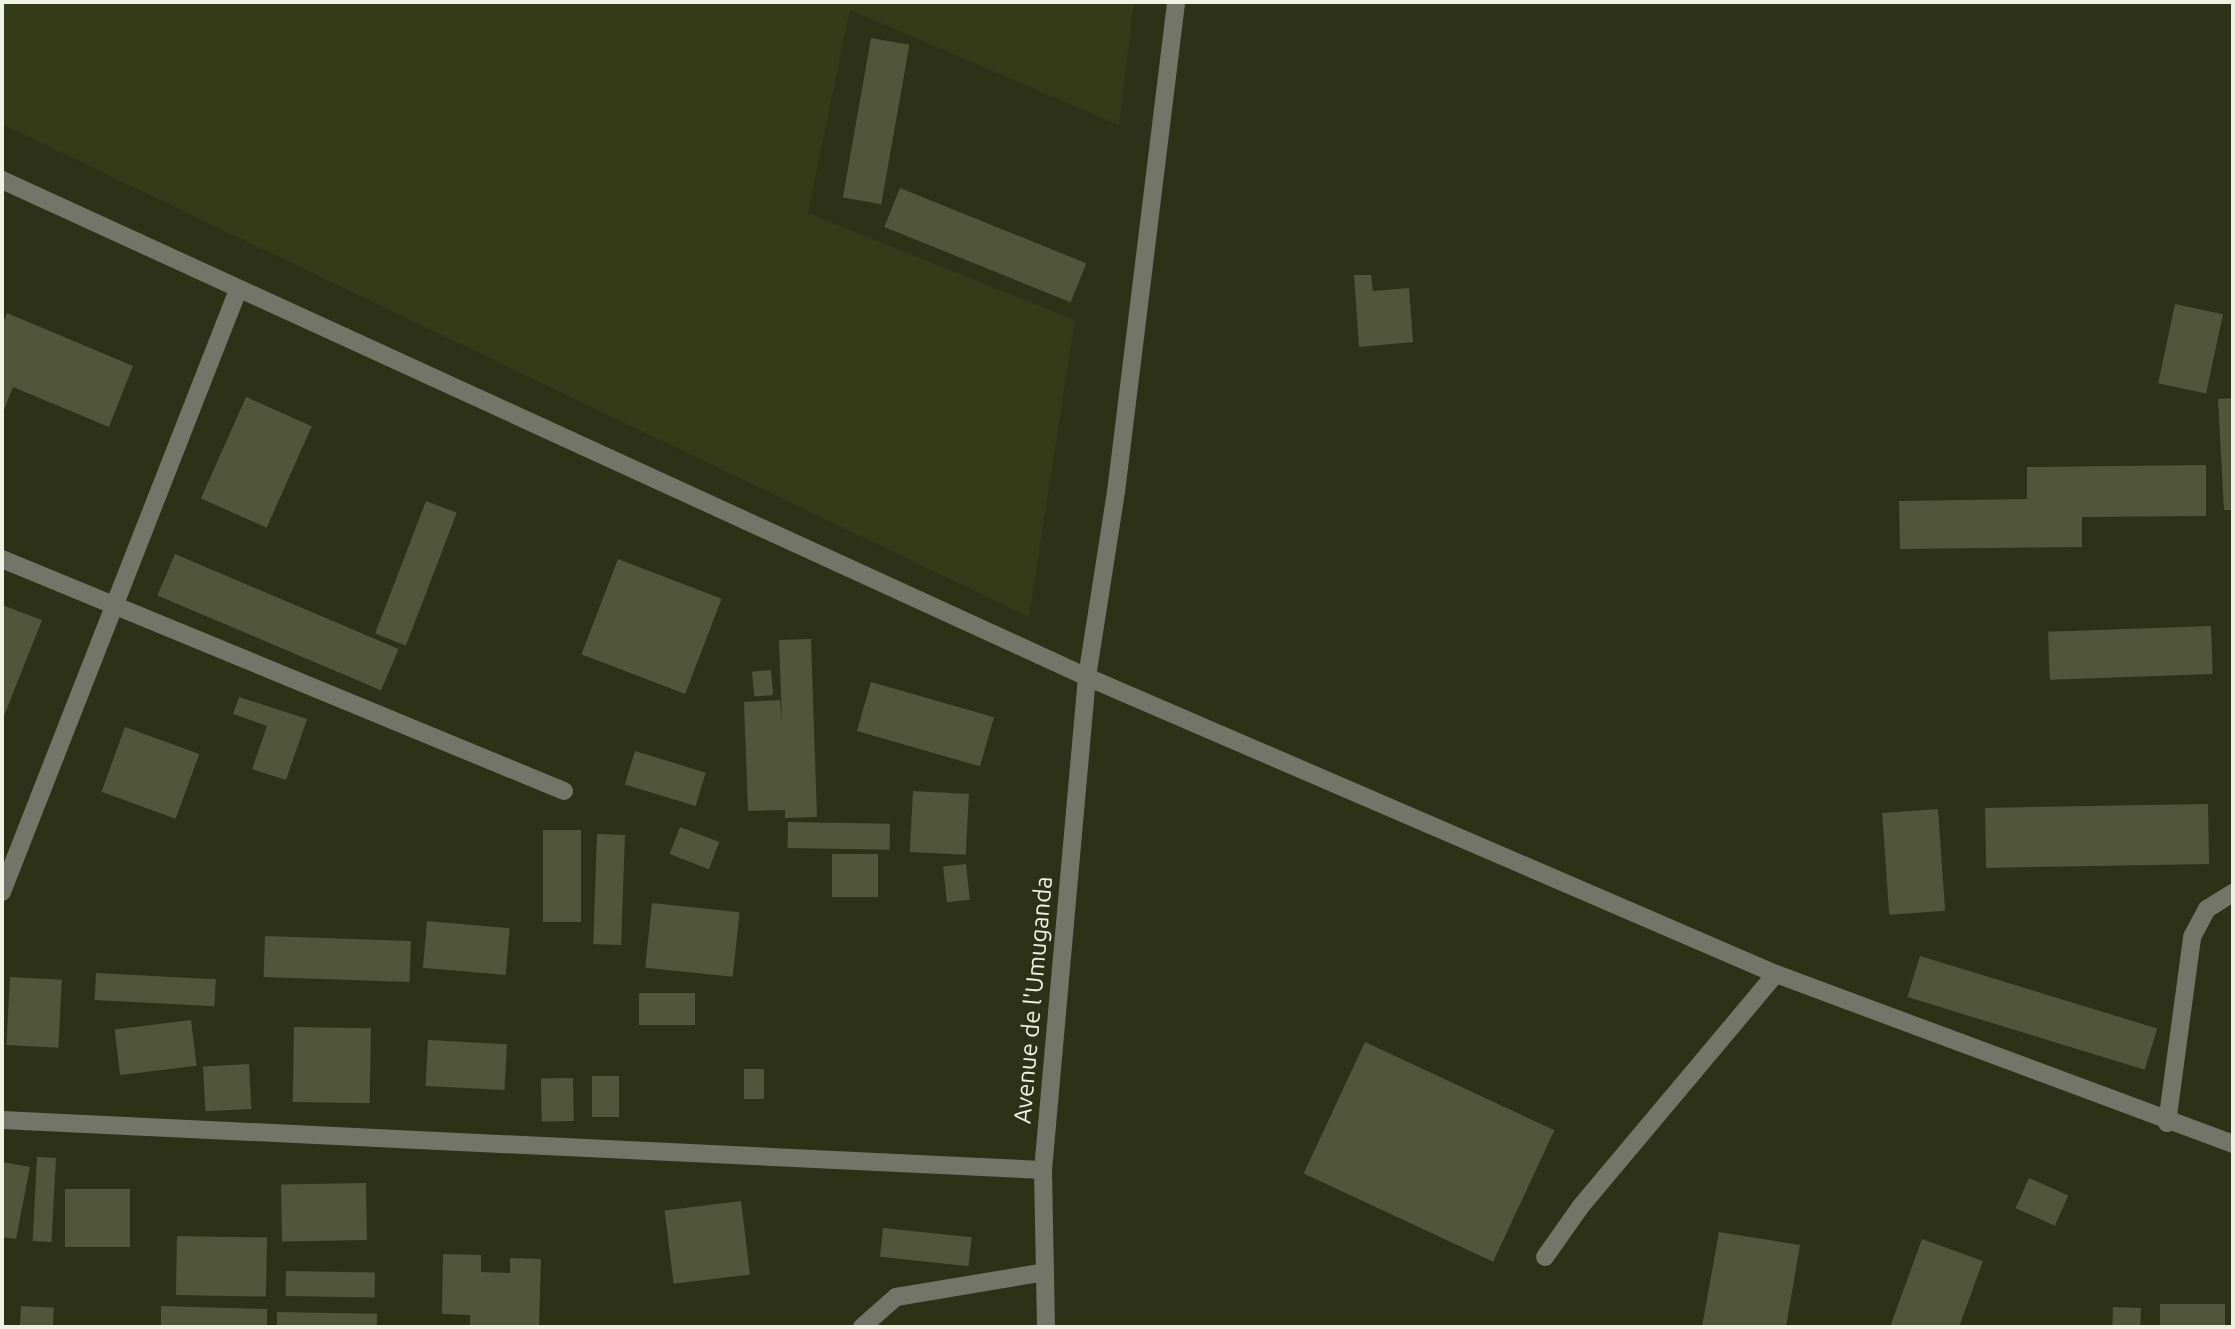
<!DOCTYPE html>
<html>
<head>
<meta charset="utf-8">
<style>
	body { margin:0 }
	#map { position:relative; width:2235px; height:1329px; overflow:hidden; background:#2c3117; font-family:Ubuntu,sans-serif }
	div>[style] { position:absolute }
	.built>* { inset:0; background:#353b19 }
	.building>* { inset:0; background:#51563b; transform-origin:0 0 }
	.minor>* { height:18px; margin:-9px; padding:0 9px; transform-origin:9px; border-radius:9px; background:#727568 }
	span { translate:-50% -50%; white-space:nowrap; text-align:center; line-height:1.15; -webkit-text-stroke:5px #2c3117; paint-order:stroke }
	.street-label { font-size:24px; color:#eff3e3 }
	.frame { position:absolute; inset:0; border:4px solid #eff3e3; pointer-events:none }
</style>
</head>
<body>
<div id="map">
	<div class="built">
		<div style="clip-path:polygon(2px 2px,1134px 2px,1119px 125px,850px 10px,808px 213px,1075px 320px,1029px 617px,2px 124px)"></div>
	</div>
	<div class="building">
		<div style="left:871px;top:38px;width:39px;height:162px;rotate:10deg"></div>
		<div style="left:900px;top:188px;width:201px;height:42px;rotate:22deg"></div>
		<div style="clip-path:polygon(1354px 275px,1371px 275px,1373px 291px,1409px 288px,1413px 342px,1359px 347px)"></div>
		<div style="left:2175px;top:304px;width:49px;height:81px;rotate:12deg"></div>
		<div style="clip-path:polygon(7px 313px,133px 366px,109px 427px,13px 387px,2px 415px,2px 326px)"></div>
		<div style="left:246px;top:397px;width:72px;height:111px;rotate:24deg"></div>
		<div style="clip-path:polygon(2233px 398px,2233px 510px,2224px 510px,2218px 399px)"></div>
		<div style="clip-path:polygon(2206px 465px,2206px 516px,2082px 517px,2082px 547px,1900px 549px,1899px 501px,2027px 499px,2027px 467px)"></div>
		<div style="left:426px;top:501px;width:33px;height:142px;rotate:21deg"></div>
		<div style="left:175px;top:554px;width:243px;height:45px;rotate:23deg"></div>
		<div style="left:618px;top:559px;width:111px;height:102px;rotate:21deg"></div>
		<div style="clip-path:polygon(2px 605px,42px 620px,2px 721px)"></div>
		<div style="left:2211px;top:626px;width:48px;height:163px;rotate:88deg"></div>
		<div style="clip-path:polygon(811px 639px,817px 817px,785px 818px,785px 810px,748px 811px,744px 702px,780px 700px,782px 723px,779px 640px)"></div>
		<div style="left:771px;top:670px;width:25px;height:19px;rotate:85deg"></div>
		<div style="left:871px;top:682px;width:128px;height:51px;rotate:16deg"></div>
		<div style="clip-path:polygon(239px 697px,307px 719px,286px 780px,252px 769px,267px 726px,233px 714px)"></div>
		<div style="left:125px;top:727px;width:79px;height:69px;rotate:20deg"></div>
		<div style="left:635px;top:751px;width:74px;height:35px;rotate:17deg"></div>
		<div style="left:913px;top:791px;width:56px;height:61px;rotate:3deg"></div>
		<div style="left:2208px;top:804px;width:60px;height:223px;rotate:89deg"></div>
		<div style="left:1938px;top:809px;width:102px;height:56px;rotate:86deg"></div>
		<div style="left:788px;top:822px;width:102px;height:26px;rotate:1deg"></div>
		<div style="left:680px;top:827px;width:42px;height:29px;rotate:21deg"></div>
		<div style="left:543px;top:830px;width:38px;height:92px"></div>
		<div style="left:597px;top:834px;width:28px;height:110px;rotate:2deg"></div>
		<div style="left:832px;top:854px;width:46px;height:43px"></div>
		<div style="left:966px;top:864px;width:36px;height:23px;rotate:84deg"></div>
		<div style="left:652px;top:903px;width:88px;height:65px;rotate:6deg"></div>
		<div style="left:427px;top:921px;width:83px;height:47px;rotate:5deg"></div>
		<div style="left:265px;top:936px;width:146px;height:41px;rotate:2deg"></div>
		<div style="left:1920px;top:956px;width:248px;height:43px;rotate:17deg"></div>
		<div style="left:96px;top:973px;width:120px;height:27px;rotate:3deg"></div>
		<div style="left:10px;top:977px;width:52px;height:68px;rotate:3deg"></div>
		<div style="left:639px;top:993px;width:56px;height:32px"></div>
		<div style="left:191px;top:1020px;width:46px;height:77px;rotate:83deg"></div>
		<div style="left:294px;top:1027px;width:77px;height:75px;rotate:1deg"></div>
		<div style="left:428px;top:1040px;width:79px;height:46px;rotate:3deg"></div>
		<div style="left:1365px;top:1042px;width:209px;height:145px;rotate:25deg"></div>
		<div style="left:249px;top:1064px;width:45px;height:46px;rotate:87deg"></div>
		<div style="left:744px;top:1069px;width:20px;height:30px"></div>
		<div style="left:592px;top:1076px;width:27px;height:41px"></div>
		<div style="left:573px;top:1078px;width:43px;height:32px;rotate:89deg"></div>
		<div style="left:37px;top:1157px;width:19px;height:84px;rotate:3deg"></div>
		<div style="clip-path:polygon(2px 1162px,30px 1167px,16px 1239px,2px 1237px)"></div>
		<div style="left:2029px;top:1178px;width:43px;height:33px;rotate:24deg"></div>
		<div style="left:366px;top:1183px;width:57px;height:85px;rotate:89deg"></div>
		<div style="left:65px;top:1189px;width:65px;height:58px"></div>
		<div style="left:741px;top:1201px;width:74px;height:77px;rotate:83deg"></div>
		<div style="left:883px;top:1228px;width:89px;height:29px;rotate:6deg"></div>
		<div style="clip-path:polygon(1719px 1232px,1800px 1245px,1786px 1327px,1702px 1327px)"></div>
		<div style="left:177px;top:1236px;width:90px;height:59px;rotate:1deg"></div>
		<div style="clip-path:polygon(1922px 1239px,1983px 1261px,1959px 1327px,1890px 1327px)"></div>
		<div style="clip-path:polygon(443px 1254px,481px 1255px,481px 1272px,510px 1273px,510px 1258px,541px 1259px,539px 1327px,470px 1327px,470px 1315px,442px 1314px)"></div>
		<div style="left:286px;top:1271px;width:89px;height:25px;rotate:1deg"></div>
		<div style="left:2160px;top:1304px;width:65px;height:23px"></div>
		<div style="left:21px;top:1306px;width:33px;height:21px;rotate:3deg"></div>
		<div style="clip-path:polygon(161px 1306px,267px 1309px,267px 1327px,161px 1327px)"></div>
		<div style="left:2113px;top:1307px;width:28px;height:20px;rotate:2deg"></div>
		<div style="left:277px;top:1312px;width:100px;height:15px;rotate:1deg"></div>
	</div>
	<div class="minor">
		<div style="left:2px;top:180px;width:1193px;rotate:24.61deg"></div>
		<div style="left:1087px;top:677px;width:750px;rotate:23.32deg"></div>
		<div style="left:1776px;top:974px;width:488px;rotate:20.4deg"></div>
		<div style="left:2px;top:559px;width:608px;rotate:22.43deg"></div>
		<div style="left:2px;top:892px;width:647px;rotate:-68.59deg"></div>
		<div style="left:2px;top:1120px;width:1042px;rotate:2.75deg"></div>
		<div style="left:2167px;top:1123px;width:188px;rotate:-82.3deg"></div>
		<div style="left:2192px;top:937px;width:32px;rotate:-62deg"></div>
		<div style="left:2207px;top:909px;width:31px;rotate:-32deg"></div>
		<div style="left:1545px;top:1257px;width:62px;rotate:-54.8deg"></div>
		<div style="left:1581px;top:1206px;width:303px;rotate:-50deg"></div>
		<div style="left:862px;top:1327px;width:45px;rotate:-41.4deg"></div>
		<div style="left:896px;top:1297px;width:151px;rotate:-9.5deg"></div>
		<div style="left:1046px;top:1327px;width:157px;rotate:-91.1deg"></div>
		<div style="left:1043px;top:1170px;width:495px;rotate:-84.9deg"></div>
		<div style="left:1087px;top:677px;width:187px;rotate:-81.1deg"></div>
		<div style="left:1116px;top:492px;width:494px;rotate:-83deg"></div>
	</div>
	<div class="street-label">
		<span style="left:1033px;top:1000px;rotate:-85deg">Avenue de l'Umuganda</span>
	</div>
	<div class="frame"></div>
</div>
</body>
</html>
